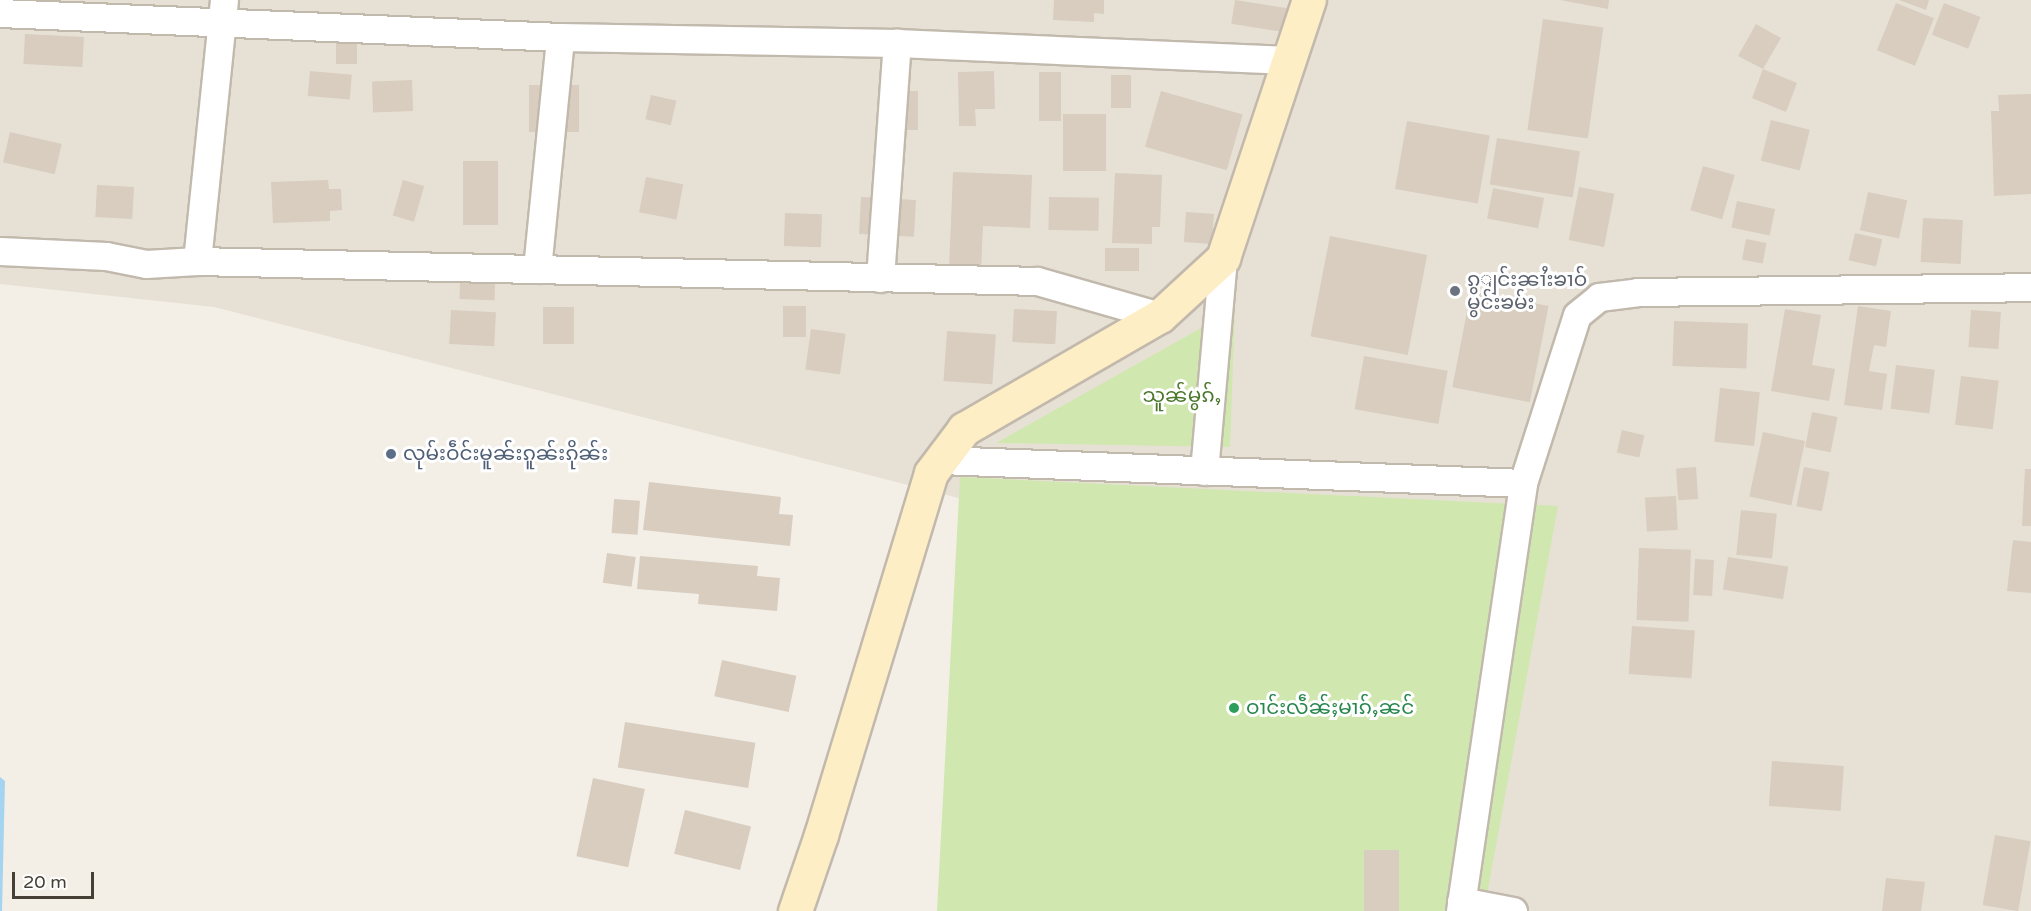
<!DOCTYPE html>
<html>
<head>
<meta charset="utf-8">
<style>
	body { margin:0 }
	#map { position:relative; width:2031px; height:911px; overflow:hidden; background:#f3efe7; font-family:"Varela Round","Noto Sans Myanmar",sans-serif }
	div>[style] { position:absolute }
	.residential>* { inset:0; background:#e7e1d5 }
	.green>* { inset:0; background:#d1e7b0 }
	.water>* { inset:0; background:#a4d4ef }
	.building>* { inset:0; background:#d8cdbf; transform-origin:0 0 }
	.roads { filter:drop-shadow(2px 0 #c2b9ad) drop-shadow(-2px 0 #c2b9ad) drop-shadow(0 2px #c2b9ad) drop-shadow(0 -2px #c2b9ad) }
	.minor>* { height:27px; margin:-13.5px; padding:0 13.5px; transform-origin:13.5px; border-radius:13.5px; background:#fff }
	.secondary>* { height:33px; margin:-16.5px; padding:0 16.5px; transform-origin:16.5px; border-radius:16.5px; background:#feeec6 }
	.dots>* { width:16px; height:16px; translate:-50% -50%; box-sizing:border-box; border:3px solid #fff; border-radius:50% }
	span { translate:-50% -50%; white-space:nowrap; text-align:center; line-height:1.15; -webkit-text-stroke:6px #fff; paint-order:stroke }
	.worship-label { font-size:20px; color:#5b616d }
	.left { translate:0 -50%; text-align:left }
	.park-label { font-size:20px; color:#4b772a }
	.service-label { font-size:20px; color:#4e5e75 }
	.leisure-label { font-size:20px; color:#27864d }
	.scale { position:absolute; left:12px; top:872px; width:82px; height:27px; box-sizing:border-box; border:3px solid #463f36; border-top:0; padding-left:8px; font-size:18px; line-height:21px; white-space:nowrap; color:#463f36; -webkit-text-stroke:4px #fff; paint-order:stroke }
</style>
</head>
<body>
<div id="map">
	<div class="residential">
		<div style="clip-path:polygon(0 0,2031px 0,2031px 911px,1472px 911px,970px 501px,214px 307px,0 284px)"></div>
	</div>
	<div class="green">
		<div style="clip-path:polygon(1235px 309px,1230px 447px,996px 443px)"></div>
		<div style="clip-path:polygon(960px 477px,1558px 506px,1484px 911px,937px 911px)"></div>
	</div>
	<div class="water">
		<div style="clip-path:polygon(0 777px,5px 781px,2px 911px,0 911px)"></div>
	</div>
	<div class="building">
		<div style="clip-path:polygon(1054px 0,1104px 0,1104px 14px,1094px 13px,1094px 22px,1053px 20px)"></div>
		<div style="left:1235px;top:0;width:55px;height:24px;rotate:9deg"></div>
		<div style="clip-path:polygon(1560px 0,1609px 0,1608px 9px)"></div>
		<div style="clip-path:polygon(1899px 0,1929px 0,1926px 10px)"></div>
		<div style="left:1896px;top:3px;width:41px;height:51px;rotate:22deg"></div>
		<div style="left:1944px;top:3px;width:39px;height:34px;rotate:21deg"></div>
		<div style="left:1543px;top:19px;width:61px;height:112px;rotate:8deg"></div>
		<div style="clip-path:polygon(1756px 24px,1781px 38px,1763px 69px,1797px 83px,1786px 112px,1752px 98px,1763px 69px,1738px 56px)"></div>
		<div style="left:25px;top:34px;width:59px;height:30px;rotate:3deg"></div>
		<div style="left:336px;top:42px;width:21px;height:22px"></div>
		<div style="left:310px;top:71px;width:42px;height:25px;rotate:5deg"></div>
		<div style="clip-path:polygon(994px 71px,995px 109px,975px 109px,976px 126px,959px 126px,958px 72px)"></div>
		<div style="left:1039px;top:72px;width:22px;height:49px"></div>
		<div style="left:1111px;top:75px;width:20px;height:33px"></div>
		<div style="left:412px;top:80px;width:31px;height:40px;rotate:88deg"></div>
		<div style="left:529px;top:85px;width:50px;height:47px"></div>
		<div style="left:882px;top:91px;width:36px;height:39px"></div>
		<div style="left:1161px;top:91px;width:85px;height:58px;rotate:16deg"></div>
		<div style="clip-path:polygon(2031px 94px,2031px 194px,1994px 196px,1991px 111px,1999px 111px,1998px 95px)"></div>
		<div style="left:651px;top:95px;width:26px;height:25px;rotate:13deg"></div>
		<div style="left:1063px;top:114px;width:43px;height:57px"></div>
		<div style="left:1771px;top:120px;width:40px;height:42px;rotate:14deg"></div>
		<div style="left:1407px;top:121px;width:84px;height:69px;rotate:10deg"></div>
		<div style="left:10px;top:132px;width:53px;height:31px;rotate:13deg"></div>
		<div style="left:1497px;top:138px;width:84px;height:47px;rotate:9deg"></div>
		<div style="left:463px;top:161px;width:35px;height:64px"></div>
		<div style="left:1703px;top:166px;width:33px;height:46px;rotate:16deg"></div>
		<div style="clip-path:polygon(953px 172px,1032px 175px,1030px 228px,983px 226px,981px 270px,949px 269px)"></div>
		<div style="clip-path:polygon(1115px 173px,1162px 175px,1160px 227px,1152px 227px,1152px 244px,1112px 243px)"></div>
		<div style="left:646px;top:177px;width:38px;height:36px;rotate:11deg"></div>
		<div style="clip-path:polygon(328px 180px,329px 189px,341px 189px,342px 210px,330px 211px,330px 221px,273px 223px,271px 182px)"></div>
		<div style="left:403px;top:180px;width:22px;height:37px;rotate:16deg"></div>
		<div style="left:97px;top:185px;width:37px;height:32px;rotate:3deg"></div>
		<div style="left:1579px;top:187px;width:36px;height:54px;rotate:11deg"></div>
		<div style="left:1493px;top:188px;width:52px;height:31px;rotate:11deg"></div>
		<div style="left:1868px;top:192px;width:40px;height:39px;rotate:12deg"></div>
		<div style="left:861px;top:197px;width:55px;height:37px;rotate:3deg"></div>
		<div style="left:1049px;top:197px;width:50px;height:33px;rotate:1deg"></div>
		<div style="left:1737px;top:201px;width:39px;height:27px;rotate:12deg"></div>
		<div style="left:1186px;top:212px;width:28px;height:30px;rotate:4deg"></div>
		<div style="left:785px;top:213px;width:37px;height:33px;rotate:2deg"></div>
		<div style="left:1923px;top:218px;width:40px;height:44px;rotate:3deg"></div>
		<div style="left:1855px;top:233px;width:28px;height:28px;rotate:13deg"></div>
		<div style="left:1330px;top:236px;width:99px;height:102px;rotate:11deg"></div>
		<div style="left:1746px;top:239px;width:21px;height:21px;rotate:11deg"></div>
		<div style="left:1139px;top:248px;width:23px;height:34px;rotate:90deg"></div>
		<div style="left:460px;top:283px;width:35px;height:16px;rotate:2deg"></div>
		<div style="left:1471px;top:291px;width:79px;height:98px;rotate:11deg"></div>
		<div style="left:783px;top:306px;width:23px;height:31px"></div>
		<div style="clip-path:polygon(1858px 306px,1891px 311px,1886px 347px,1874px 345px,1869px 371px,1887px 374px,1882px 410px,1844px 405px)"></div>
		<div style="left:543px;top:307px;width:31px;height:37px"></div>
		<div style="left:1014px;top:309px;width:43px;height:33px;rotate:3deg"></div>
		<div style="clip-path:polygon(1785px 309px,1821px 315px,1812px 365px,1835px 369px,1829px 401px,1771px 391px)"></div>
		<div style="left:451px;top:310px;width:45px;height:34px;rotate:3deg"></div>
		<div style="left:1971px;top:310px;width:30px;height:37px;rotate:4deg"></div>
		<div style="left:1674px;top:321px;width:74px;height:45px;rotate:2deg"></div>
		<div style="left:811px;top:329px;width:35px;height:41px;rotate:8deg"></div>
		<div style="left:947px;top:331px;width:49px;height:50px;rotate:4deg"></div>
		<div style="left:1364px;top:356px;width:85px;height:54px;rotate:10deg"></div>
		<div style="left:1896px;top:365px;width:39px;height:44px;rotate:7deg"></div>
		<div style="left:1961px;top:376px;width:38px;height:49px;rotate:7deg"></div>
		<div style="left:1720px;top:388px;width:40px;height:54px;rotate:6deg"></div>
		<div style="left:1812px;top:412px;width:26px;height:36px;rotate:11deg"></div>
		<div style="left:1622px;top:430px;width:23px;height:23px;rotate:13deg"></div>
		<div style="left:1763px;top:432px;width:43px;height:66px;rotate:12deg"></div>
		<div style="left:1696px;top:467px;width:32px;height:20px;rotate:86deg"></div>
		<div style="left:1804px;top:467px;width:26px;height:40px;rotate:11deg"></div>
		<div style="clip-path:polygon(2025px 469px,2031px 469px,2031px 526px,2022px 526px)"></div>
		<div style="clip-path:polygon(649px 482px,781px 497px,779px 514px,793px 515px,790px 546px,643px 530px)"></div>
		<div style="left:1676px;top:496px;width:34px;height:31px;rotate:87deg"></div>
		<div style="left:614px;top:499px;width:26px;height:34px;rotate:4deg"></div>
		<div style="left:1741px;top:510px;width:36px;height:45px;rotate:6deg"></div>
		<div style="clip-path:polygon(2013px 540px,2031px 542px,2031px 593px,2007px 591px)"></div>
		<div style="left:1639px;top:548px;width:52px;height:72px;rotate:2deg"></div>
		<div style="left:607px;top:553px;width:29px;height:30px;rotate:8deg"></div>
		<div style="clip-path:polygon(640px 556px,758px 566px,757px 576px,780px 578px,777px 611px,698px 604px,699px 594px,637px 589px)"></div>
		<div style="left:1728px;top:557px;width:61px;height:33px;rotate:9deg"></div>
		<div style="left:1695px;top:559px;width:19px;height:36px;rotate:3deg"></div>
		<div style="left:1632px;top:626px;width:63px;height:48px;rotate:4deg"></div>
		<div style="left:722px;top:660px;width:76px;height:37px;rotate:12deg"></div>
		<div style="left:625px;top:722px;width:132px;height:46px;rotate:9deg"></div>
		<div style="left:1772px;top:761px;width:72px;height:45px;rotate:4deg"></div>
		<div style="left:593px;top:778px;width:53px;height:80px;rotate:12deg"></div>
		<div style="left:685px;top:810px;width:68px;height:45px;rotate:14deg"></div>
		<div style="left:1995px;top:835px;width:36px;height:71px;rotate:10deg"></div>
		<div style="left:1399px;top:850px;width:61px;height:35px;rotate:90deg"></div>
		<div style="clip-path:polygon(1886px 878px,1925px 882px,1921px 911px,1882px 911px)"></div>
	</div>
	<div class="roads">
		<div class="minor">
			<div style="left:0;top:13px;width:561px;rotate:2.45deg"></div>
			<div style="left:560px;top:37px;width:337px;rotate:1deg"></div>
			<div style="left:897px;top:43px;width:392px;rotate:2.5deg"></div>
			<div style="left:0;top:251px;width:106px;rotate:2.7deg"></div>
			<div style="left:106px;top:256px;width:41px;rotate:11.3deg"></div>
			<div style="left:146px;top:264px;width:51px;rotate:-3.4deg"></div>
			<div style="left:197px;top:261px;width:840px;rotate:1.36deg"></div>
			<div style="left:1037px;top:281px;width:128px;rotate:15.9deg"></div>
			<div style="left:197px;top:261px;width:262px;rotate:-84.1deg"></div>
			<div style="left:537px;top:269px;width:233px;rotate:-84.3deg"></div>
			<div style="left:880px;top:278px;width:236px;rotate:-85.9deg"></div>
			<div style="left:941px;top:460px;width:582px;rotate:2.26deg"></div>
			<div style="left:1204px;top:471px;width:214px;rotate:-84.9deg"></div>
			<div style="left:1461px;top:901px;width:53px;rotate:10.9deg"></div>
			<div style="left:1460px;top:911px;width:433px;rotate:-81.6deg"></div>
			<div style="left:1523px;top:483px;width:176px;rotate:-72.2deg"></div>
			<div style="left:1577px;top:315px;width:28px;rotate:-39deg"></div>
			<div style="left:1599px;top:297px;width:38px;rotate:-7deg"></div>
			<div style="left:1637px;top:292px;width:394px;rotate:-0.7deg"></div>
		</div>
		<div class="secondary">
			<div style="left:795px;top:911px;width:80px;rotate:-71.1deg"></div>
			<div style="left:821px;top:835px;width:378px;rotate:-73.1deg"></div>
			<div style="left:931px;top:473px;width:55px;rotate:-53.1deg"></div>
			<div style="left:964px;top:429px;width:226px;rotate:-30deg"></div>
			<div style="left:1160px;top:316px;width:86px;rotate:-42.6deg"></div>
			<div style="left:1223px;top:258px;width:272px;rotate:-71.6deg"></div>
		</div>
	</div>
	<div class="dots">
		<div style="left:1455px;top:291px;background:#6b7280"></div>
		<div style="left:391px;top:454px;background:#5c6f8a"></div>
		<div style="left:1234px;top:708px;background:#2e9e5b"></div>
	</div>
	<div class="worship-label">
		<span class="left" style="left:1467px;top:292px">ၵွျင်းၼၢႆးၶၢဝ်<br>မွင်းၶမ်း</span>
	</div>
	<div class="park-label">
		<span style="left:1182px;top:396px">သူၼ်မွၵ်ႇ</span>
	</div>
	<div class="service-label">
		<span class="left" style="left:403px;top:454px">လုမ်းဝဵင်းမူၼ်းၵူၼ်းၵိုၼ်း</span>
	</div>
	<div class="leisure-label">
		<span class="left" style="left:1246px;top:708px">ဝၢင်းလဵၼ်ႈမၢၵ်ႇၼင်</span>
	</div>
	<div class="scale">20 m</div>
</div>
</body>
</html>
